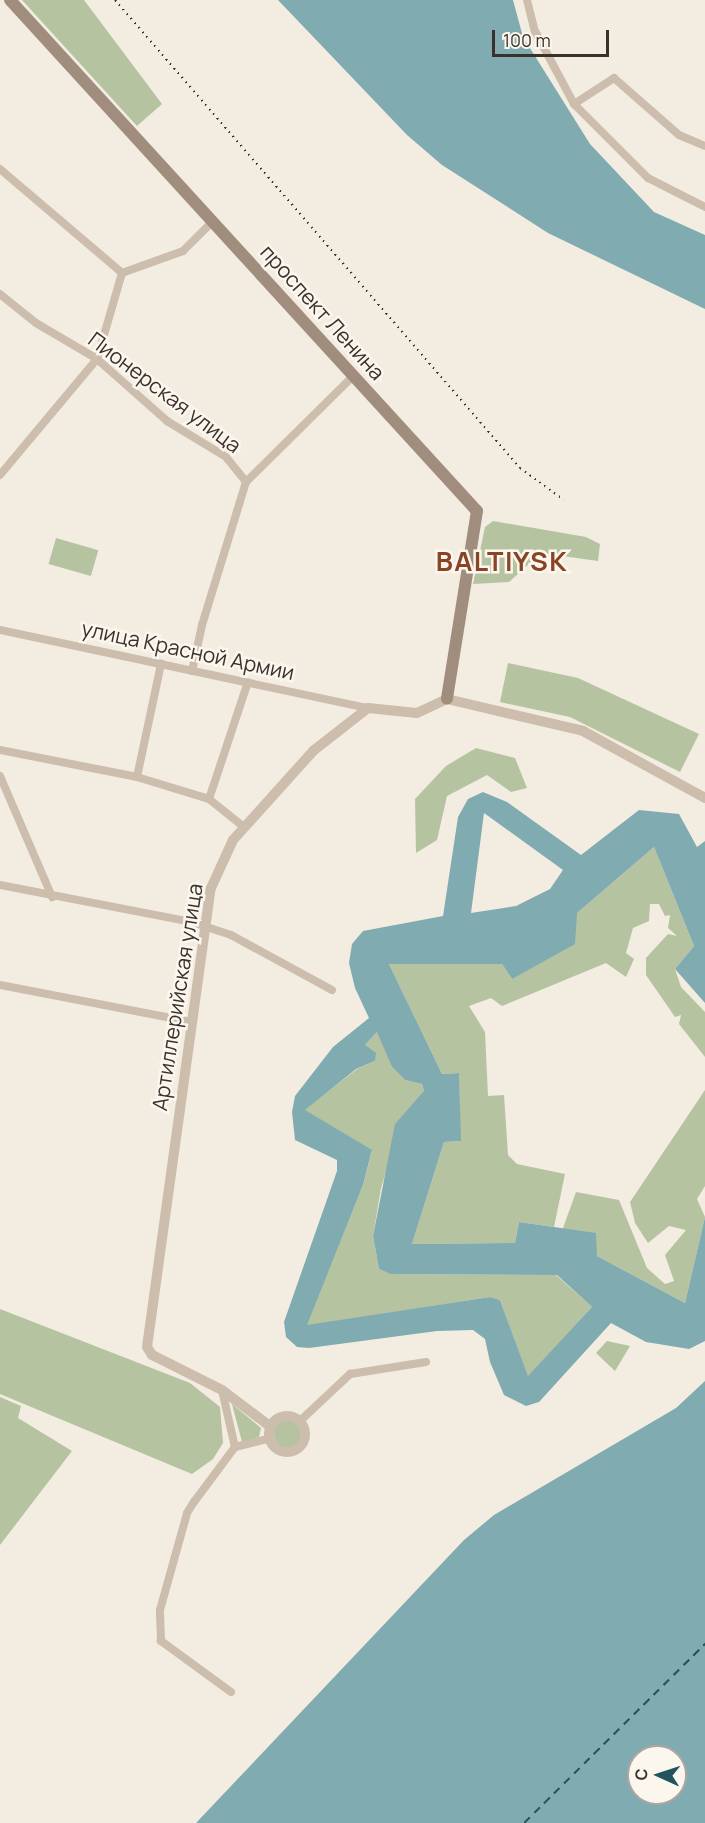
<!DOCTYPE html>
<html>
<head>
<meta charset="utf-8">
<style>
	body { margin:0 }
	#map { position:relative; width:705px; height:1823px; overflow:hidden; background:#f3ece1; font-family:Manrope,sans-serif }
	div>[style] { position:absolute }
	.green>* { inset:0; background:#b5c3a1; transform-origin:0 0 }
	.round { border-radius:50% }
	.water>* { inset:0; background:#80abb1 }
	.ferry>* { height:1.5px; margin-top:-0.75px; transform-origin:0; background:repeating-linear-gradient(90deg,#21545c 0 8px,transparent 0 14px) }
	.minor>* { height:8px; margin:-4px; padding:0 4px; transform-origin:4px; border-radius:4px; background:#ccbdad }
	.tertiary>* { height:10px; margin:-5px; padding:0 5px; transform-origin:5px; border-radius:5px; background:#ccbdad }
	.tertiary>.ring { margin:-5px; padding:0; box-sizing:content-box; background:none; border:10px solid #ccbdad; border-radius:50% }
	.secondary>* { height:12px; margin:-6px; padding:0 6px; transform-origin:6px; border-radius:6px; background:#a08d7e }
	.rail>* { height:2px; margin-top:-1px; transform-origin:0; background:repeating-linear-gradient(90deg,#3b312b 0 1.5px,transparent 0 6px) }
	span { translate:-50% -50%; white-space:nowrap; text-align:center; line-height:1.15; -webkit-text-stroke:5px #fbf6ee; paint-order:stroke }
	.street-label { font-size:21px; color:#3b312b }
	.district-label { font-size:27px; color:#894325; font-weight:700; letter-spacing:1.5px }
	.north { position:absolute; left:627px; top:1745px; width:60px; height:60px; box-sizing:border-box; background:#fbf6ee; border:2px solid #aea7a0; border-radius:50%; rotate:273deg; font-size:16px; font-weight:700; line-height:24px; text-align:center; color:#3b312b }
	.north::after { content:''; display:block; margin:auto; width:21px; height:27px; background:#21545c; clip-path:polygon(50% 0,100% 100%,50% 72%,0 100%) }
	.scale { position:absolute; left:492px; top:30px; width:117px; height:27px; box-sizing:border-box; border:3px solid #3b312b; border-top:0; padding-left:8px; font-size:18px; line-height:21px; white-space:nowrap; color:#3b312b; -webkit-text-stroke:4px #fbf6ee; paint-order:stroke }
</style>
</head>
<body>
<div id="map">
	<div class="green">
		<div style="clip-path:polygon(22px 0,84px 0,162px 104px,137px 126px)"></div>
		<div style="clip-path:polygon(493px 521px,586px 537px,600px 544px,598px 561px,541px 553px,509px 582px,473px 584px,485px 527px)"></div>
		<div style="left:56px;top:538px;width:44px;height:27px;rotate:16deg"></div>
		<div style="clip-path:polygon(508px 663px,578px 678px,699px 734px,680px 772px,570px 717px,500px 702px)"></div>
		<div style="clip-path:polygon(476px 748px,515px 758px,527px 788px,511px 792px,487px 775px,447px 796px,437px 840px,416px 853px,415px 799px,446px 766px)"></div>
		<div style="clip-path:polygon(654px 847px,694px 946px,675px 969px,681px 987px,705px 1012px,705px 1057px,679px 1024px,681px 1015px,675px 1017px,646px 975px,646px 958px,668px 934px,677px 936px,668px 928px,670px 915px,665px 916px,659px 904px,650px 904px,649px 921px,633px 928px,626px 953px,634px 959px,626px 977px,606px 963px,502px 1006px,491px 998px,469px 1006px,485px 1032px,488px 1096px,504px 1095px,508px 1155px,517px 1164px,565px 1174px,554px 1227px,519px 1222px,515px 1243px,412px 1244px,444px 1142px,460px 1141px,459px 1073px,442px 1074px,389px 964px,502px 964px,512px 979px,577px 913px)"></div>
		<div style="clip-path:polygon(378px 1031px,392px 1067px,405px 1080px,422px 1084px,424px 1091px,388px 1165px,381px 1188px,373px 1236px,379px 1269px,390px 1274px,556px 1275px,592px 1307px,528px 1377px,500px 1300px,490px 1297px,306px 1326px,363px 1185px,372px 1151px,304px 1110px,357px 1069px,375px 1061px,365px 1045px)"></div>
		<div style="clip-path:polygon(705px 1090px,705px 1186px,697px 1199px,705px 1217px,685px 1303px,597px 1256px,563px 1228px,576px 1192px,619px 1200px,647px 1268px,665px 1284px,674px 1281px,665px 1255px,686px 1230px,669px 1226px,648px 1243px,635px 1223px,630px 1202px)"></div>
		<div style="clip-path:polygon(0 1309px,190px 1383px,220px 1407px,223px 1443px,213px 1459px,192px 1474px,0 1394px)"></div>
		<div style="clip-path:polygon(607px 1341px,630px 1346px,615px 1371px,596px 1353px)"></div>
		<div style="clip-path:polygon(0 1397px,21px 1406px,18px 1418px,72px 1451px,0 1545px)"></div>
		<div style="clip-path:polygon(232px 1404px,261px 1428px,259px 1437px,242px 1442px)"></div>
		<div class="round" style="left:274px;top:1420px;width:28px;height:28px"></div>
	</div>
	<div class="water">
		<div style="clip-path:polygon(278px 0,513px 0,523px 37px,590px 144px,654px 212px,705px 235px,705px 309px,548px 233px,442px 165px,407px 135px)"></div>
		<div style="clip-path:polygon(evenodd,483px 792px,507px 802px,581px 855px,639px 810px,679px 814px,697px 847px,705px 841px,705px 1003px,675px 969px,694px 946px,654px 847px,577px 913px,575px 944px,512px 979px,502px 964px,389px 964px,442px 1074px,459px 1073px,461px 1141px,444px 1142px,412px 1244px,515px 1243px,519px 1222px,596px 1233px,597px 1256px,685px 1303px,705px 1217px,705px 1341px,689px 1349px,646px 1342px,611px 1323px,539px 1402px,526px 1406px,504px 1395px,490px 1362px,485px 1339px,473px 1330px,437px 1331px,309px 1348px,297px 1347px,286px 1337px,284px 1322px,337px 1171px,337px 1160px,295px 1140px,292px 1112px,295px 1096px,333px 1047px,369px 1018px,355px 988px,349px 963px,352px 944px,363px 931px,443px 916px,458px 817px,468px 799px,483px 792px,484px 813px,563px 870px,550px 889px,516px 906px,471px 913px,484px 813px,483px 792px,377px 1032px,392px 1067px,405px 1080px,422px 1084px,424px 1091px,395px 1124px,373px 1236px,379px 1269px,390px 1274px,557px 1275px,592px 1307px,528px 1376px,500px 1300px,490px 1297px,307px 1325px,363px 1185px,372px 1150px,305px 1110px,356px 1069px,375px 1061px,376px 1053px,365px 1045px,377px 1032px)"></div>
		<div style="clip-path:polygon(evenodd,705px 1381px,705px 1823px,196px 1823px,464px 1540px,494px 1515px,676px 1408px,705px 1381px,639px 1757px,675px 1757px,675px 1793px,639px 1793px,639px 1757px)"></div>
	</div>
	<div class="ferry">
		<div style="left:524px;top:1823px;width:255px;rotate:-44.7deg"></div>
	</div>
	<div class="minor">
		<div style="left:527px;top:0;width:32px;rotate:76deg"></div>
		<div style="left:535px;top:31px;width:83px;rotate:61.9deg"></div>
		<div style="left:574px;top:104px;width:105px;rotate:45deg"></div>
		<div style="left:648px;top:178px;width:64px;rotate:27deg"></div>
		<div style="left:574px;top:104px;width:48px;rotate:-33deg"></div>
		<div style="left:614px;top:78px;width:86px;rotate:41.2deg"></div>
		<div style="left:679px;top:135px;width:28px;rotate:23deg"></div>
		<div style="left:0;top:169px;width:160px;rotate:40.4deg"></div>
		<div style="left:122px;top:273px;width:65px;rotate:-19.8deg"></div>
		<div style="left:183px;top:251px;width:42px;rotate:-45deg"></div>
		<div style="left:0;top:294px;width:46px;rotate:38.9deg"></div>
		<div style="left:36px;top:323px;width:71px;rotate:30.5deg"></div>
		<div style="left:97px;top:359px;width:94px;rotate:41.5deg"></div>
		<div style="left:167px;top:421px;width:69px;rotate:31.4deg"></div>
		<div style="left:226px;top:457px;width:32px;rotate:51deg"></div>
		<div style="left:0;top:475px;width:151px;rotate:-50.1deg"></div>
		<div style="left:97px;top:359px;width:90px;rotate:-73.8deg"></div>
		<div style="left:0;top:630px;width:376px;rotate:12deg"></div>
		<div style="left:192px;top:671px;width:47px;rotate:-77.7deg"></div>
		<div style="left:202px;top:625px;width:150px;rotate:-72.9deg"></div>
		<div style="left:246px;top:482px;width:152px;rotate:-44.7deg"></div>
		<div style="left:0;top:750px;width:140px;rotate:11.1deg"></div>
		<div style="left:137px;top:777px;width:75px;rotate:17deg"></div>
		<div style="left:209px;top:799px;width:45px;rotate:38.7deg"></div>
		<div style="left:0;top:776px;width:132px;rotate:66.7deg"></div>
		<div style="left:137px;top:777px;width:116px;rotate:-78deg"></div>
		<div style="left:209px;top:799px;width:123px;rotate:-71.6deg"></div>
		<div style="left:0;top:885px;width:196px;rotate:10.9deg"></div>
		<div style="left:192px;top:922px;width:41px;rotate:18.4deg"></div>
		<div style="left:231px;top:935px;width:115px;rotate:28.6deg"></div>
		<div style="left:0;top:985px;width:196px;rotate:10.9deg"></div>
		<div style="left:222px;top:1390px;width:58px;rotate:77.2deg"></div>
		<div style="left:300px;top:1421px;width:69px;rotate:-43.2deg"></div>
		<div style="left:350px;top:1374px;width:77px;rotate:-9deg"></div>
		<div style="left:231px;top:1692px;width:87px;rotate:-143.9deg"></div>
		<div style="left:161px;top:1641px;width:31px;rotate:-92deg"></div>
		<div style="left:160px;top:1610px;width:101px;rotate:-74.4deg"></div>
		<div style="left:187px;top:1513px;width:13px;rotate:-58deg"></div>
		<div style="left:194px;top:1502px;width:69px;rotate:-53.3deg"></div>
		<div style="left:235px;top:1447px;width:36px;rotate:-14deg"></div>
	</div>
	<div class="tertiary">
		<div class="ring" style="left:269px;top:1416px;width:26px;height:26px"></div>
		<div style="left:271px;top:1427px;width:61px;rotate:-142.9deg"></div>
		<div style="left:222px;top:1390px;width:78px;rotate:-153.4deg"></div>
		<div style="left:152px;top:1355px;width:9px;rotate:-122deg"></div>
		<div style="left:147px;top:1347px;width:463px;rotate:-82.1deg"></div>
		<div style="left:211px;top:888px;width:53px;rotate:-65.4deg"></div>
		<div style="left:233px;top:840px;width:120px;rotate:-48deg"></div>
		<div style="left:313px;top:751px;width:70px;rotate:-38deg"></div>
		<div style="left:368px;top:708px;width:49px;rotate:5.8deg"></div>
		<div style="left:417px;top:713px;width:33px;rotate:-25deg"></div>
		<div style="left:447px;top:699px;width:140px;rotate:13.2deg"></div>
		<div style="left:583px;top:731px;width:139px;rotate:28.8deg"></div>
	</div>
	<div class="secondary">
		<div style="left:10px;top:0;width:692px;rotate:47.58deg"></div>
		<div style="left:477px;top:511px;width:190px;rotate:99.1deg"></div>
	</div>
	<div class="rail">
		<div style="left:115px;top:0;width:619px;rotate:49.13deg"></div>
		<div style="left:520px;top:468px;width:54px;rotate:36deg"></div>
	</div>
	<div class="street-label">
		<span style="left:323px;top:312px;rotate:48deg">проспект Ленина</span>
		<span style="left:165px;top:392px;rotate:37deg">Пионерская улица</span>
		<span style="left:188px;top:650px;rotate:12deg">улица Красной Армии</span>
		<span style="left:177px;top:997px;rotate:-81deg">Артиллерийская улица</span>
	</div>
	<div class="district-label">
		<span style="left:502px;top:561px">BALTIYSK</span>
	</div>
	<div class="north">С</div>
	<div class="scale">100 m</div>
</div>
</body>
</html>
